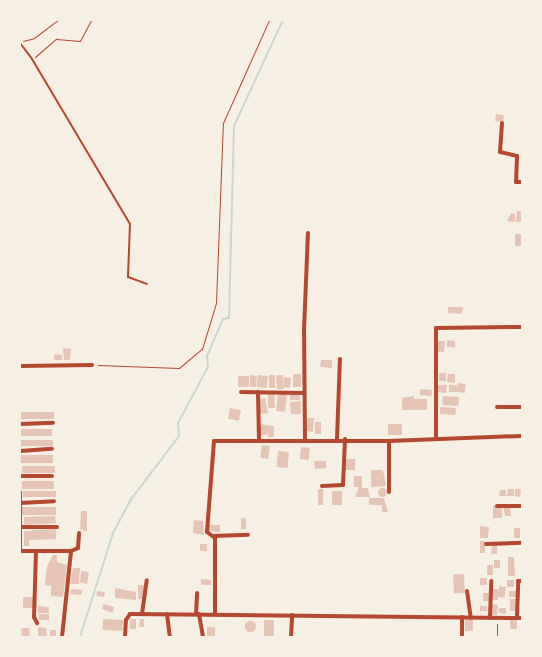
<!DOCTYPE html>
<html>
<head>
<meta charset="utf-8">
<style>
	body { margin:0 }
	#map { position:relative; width:542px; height:657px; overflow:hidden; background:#f6efe4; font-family:Figtree,sans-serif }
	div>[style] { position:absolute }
	.stream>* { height:2px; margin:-1px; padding:0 1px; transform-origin:1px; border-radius:1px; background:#c9d6d2 }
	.building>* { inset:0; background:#e6c5b7; transform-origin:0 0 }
	.round { border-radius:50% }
	.path>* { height:1px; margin:-0.5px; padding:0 0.5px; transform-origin:0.5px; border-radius:0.5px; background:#b5482f }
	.service>* { height:2px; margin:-1px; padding:0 1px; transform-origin:1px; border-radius:1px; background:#b5482f }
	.minor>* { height:4px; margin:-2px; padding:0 2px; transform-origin:2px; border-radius:2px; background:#b5482f }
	span { translate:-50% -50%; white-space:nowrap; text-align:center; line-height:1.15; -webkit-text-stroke:4px #f6efe4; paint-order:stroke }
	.frame { position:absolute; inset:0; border:21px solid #f6efe4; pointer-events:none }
</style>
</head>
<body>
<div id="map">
	<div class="stream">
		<div style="left:80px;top:637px;width:109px;rotate:-72.4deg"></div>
		<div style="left:113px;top:533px;width:40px;rotate:-62deg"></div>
		<div style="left:132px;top:498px;width:78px;rotate:-52.8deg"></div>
		<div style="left:179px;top:436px;width:13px;rotate:-94deg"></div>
		<div style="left:178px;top:423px;width:64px;rotate:-61.8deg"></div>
		<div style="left:208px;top:367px;width:11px;rotate:-95deg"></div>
		<div style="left:207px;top:356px;width:40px;rotate:-66.6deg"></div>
		<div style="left:223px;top:319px;width:6px;rotate:-9deg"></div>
		<div style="left:229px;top:318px;width:192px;rotate:-88.5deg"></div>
		<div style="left:234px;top:126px;width:117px;rotate:-65.2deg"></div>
	</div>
	<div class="building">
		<div style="left:496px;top:114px;width:8px;height:7px;rotate:7deg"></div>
		<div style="clip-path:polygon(517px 211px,522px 211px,522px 222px,516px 222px)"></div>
		<div style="clip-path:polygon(511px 213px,515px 214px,515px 222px,507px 221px)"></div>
		<div style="left:515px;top:234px;width:7px;height:12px"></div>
		<div style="clip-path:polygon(448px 307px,463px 307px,462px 314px,448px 313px)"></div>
		<div style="clip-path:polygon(447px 340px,455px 341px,455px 347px,447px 347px)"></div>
		<div style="clip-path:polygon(438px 341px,445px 341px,444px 352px,438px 352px)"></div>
		<div style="clip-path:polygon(63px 348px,71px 349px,70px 360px,64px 360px)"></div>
		<div style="clip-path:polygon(54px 354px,62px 355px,62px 360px,54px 360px)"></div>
		<div style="clip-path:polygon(321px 360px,332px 360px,332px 368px,320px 367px)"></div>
		<div style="left:439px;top:373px;width:7px;height:8px"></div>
		<div style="left:293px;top:374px;width:8px;height:13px"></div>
		<div style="clip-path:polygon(448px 374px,455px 374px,455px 383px,447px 382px)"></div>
		<div style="clip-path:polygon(250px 375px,257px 376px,256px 387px,250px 387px)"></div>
		<div style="left:258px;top:375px;width:10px;height:12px;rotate:6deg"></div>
		<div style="left:269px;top:375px;width:6px;height:13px"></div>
		<div style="left:283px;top:375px;width:14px;height:7px;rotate:86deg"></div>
		<div style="left:249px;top:376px;width:11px;height:11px;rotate:90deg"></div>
		<div style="clip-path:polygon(284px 377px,291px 378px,290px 388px,284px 387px)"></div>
		<div style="left:458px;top:383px;width:8px;height:9px;rotate:7deg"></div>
		<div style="clip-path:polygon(437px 385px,447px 385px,446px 393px,436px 392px)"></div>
		<div style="left:449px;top:385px;width:8px;height:7px"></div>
		<div style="left:420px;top:389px;width:12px;height:6px;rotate:5deg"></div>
		<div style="clip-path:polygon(268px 391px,274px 391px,275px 408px,268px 408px)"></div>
		<div style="left:290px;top:392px;width:10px;height:8px"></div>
		<div style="left:278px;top:393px;width:9px;height:18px;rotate:6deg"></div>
		<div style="clip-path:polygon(414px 396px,414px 399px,427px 399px,427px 410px,402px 410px,402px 398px)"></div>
		<div style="left:443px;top:396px;width:16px;height:9px;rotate:4deg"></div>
		<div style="clip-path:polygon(265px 398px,268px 413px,259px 414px,259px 399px)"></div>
		<div style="clip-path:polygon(301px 401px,301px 414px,291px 414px,290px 402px)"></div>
		<div style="left:440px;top:407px;width:16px;height:7px;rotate:4deg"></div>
		<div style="left:230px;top:408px;width:11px;height:11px;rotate:10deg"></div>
		<div style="left:54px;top:412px;width:7px;height:34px;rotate:90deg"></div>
		<div style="clip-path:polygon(306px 418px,314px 418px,313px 432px,306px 431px)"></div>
		<div style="left:315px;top:422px;width:6px;height:12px"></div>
		<div style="clip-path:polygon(259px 424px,274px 426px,274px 437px,268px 437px,267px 429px,267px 435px,258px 435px)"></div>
		<div style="left:388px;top:424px;width:14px;height:11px"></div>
		<div style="left:21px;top:429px;width:31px;height:7px"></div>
		<div style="left:20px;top:440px;width:33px;height:6px"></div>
		<div style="left:262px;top:445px;width:8px;height:13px;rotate:7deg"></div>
		<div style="left:301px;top:447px;width:9px;height:12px;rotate:6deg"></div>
		<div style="left:278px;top:451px;width:11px;height:16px;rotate:5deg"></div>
		<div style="left:21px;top:455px;width:32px;height:8px"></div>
		<div style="left:344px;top:459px;width:11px;height:11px"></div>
		<div style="clip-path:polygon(314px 461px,326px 461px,326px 468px,315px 469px)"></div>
		<div style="left:22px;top:466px;width:33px;height:7px"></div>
		<div style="clip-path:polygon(371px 470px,383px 470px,386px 486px,371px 487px,371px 474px,377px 474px,371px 474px)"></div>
		<div style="clip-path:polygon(354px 476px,362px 476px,362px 488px,368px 488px,370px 497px,355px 497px,359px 487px,354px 487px)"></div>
		<div style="left:22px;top:481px;width:32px;height:8px"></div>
		<div class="round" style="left:377.5px;top:487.5px;width:9px;height:9px"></div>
		<div style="left:318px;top:489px;width:5px;height:16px"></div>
		<div style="clip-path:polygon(508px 489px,514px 489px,514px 496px,507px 496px)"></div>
		<div style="clip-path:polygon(515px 489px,521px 489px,520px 497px,515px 496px)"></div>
		<div style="clip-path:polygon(500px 490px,506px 490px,506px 496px,499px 496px)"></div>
		<div style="left:23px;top:491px;width:33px;height:6px"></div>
		<div style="left:332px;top:491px;width:10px;height:14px"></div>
		<div style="clip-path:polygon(369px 498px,384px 498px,388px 512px,382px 512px,382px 505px,369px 505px)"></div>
		<div style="left:502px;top:506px;width:12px;height:9px;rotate:90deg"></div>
		<div style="clip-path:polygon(503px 506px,510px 506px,511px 516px,505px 516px)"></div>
		<div style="left:22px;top:507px;width:34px;height:8px"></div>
		<div style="clip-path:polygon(81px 511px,87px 511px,87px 532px,80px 529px)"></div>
		<div style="clip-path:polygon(55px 516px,56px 523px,24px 525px,24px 517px)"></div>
		<div style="left:241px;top:518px;width:5px;height:11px"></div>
		<div style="clip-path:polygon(194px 520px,203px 521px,204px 535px,193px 533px)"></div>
		<div style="clip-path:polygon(208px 525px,220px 525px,220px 532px,208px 531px)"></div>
		<div style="clip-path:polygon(480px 526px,489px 527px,488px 538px,480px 538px)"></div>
		<div style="left:514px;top:528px;width:6px;height:10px"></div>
		<div style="clip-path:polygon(56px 529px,56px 539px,29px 540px,29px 546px,24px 546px,24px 531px)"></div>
		<div style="left:480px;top:541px;width:5px;height:12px"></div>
		<div style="left:200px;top:544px;width:7px;height:7px"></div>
		<div style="clip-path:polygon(492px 544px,497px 544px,497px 554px,491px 554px)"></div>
		<div style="clip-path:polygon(53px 555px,57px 555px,57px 562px,67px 565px,63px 597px,51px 596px,51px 586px,45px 585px,47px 566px)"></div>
		<div style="clip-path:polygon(508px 557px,514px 557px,515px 576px,508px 576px)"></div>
		<div style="left:494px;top:560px;width:6px;height:8px"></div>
		<div style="left:487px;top:565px;width:6px;height:10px"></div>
		<div style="clip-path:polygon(73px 568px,80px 568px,79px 584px,70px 584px)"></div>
		<div style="clip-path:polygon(81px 571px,89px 572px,87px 584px,80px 582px)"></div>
		<div style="left:464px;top:574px;width:19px;height:11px;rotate:87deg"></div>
		<div style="left:480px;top:578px;width:7px;height:7px"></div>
		<div style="clip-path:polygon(201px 579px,211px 580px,211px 585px,201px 585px)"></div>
		<div style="left:507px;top:580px;width:7px;height:7px"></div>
		<div style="left:138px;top:585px;width:7px;height:14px"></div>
		<div style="left:499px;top:586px;width:7px;height:11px;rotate:8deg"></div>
		<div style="clip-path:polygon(115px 588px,136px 592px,136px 600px,115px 598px)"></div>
		<div style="left:71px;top:589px;width:11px;height:5px;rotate:5deg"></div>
		<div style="left:492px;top:589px;width:6px;height:11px"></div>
		<div style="left:97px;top:591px;width:8px;height:5px;rotate:7deg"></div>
		<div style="left:509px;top:591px;width:8px;height:6px"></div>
		<div style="left:483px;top:593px;width:6px;height:8px"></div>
		<div style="left:23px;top:597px;width:11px;height:11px"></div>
		<div style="left:510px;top:599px;width:7px;height:12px"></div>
		<div style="clip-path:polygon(103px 604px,114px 607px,113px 613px,102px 609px)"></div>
		<div style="clip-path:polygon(491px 604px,498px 605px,497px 615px,491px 615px)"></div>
		<div style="clip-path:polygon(38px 606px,49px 607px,49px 613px,38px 613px)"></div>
		<div style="left:480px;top:606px;width:7px;height:5px"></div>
		<div style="clip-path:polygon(499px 608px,506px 608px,506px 614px,499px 613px)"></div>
		<div style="left:39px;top:614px;width:10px;height:6px"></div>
		<div style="left:103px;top:619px;width:20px;height:11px;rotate:3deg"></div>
		<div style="left:130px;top:619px;width:6px;height:10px"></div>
		<div style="clip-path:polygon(140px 619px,144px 619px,144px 627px,139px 627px)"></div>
		<div style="left:264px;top:620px;width:10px;height:17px"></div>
		<div style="left:465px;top:620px;width:8px;height:11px"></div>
		<div style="left:510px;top:620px;width:7px;height:9px"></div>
		<div class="round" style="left:244.5px;top:620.5px;width:11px;height:11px"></div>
		<div style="clip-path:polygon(38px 627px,46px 628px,47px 637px,38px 637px)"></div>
		<div style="left:207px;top:627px;width:8px;height:10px"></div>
		<div style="clip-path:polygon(21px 628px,29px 628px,30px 637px,22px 637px)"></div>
		<div style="left:50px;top:630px;width:6px;height:7px"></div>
	</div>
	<div class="path">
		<div style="left:23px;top:41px;width:11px;rotate:-15deg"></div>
		<div style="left:34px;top:38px;width:30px;rotate:-37deg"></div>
		<div style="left:35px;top:57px;width:28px;rotate:-41deg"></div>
		<div style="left:56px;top:39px;width:24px;rotate:5deg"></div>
		<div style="left:80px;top:41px;width:24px;rotate:-62deg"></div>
		<div style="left:98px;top:365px;width:81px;rotate:2.1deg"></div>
		<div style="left:179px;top:368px;width:30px;rotate:-40deg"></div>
		<div style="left:202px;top:349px;width:48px;rotate:-73.1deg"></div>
		<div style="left:216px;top:303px;width:180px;rotate:-87.8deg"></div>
		<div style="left:223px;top:123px;width:113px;rotate:-65.9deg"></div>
		<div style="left:497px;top:637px;width:13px;rotate:-90deg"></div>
	</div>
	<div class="service">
		<div style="left:20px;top:43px;width:20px;rotate:53deg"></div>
		<div style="left:32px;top:59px;width:192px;rotate:59.3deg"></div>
		<div style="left:130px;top:224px;width:53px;rotate:92.2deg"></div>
		<div style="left:128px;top:277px;width:20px;rotate:20deg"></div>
	</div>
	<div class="minor">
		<div style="left:502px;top:123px;width:29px;rotate:94deg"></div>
		<div style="left:500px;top:152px;width:17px;rotate:13deg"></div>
		<div style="left:517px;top:156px;width:26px;rotate:92deg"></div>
		<div style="left:516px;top:182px;width:6px"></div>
		<div style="left:20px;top:366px;width:72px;rotate:-0.8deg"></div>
		<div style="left:241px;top:392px;width:63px;rotate:0.9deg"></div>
		<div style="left:258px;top:392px;width:47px;rotate:88.8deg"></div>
		<div style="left:497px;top:407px;width:25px"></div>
		<div style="left:20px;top:424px;width:33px;rotate:-2deg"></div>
		<div style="left:436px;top:437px;width:109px;rotate:-90deg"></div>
		<div style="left:436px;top:328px;width:86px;rotate:-0.7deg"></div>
		<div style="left:337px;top:439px;width:80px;rotate:-87.9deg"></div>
		<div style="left:305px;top:440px;width:109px;rotate:-90.5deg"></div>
		<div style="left:304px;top:331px;width:98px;rotate:-87.7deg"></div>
		<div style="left:389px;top:441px;width:51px;rotate:90deg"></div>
		<div style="left:20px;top:451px;width:32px;rotate:-4deg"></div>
		<div style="left:20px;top:476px;width:32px"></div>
		<div style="left:322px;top:486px;width:21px;rotate:-3deg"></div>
		<div style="left:343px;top:485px;width:46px;rotate:-87.5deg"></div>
		<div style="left:20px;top:492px;width:59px;rotate:90deg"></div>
		<div style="left:20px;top:503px;width:34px;rotate:-3deg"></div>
		<div style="left:497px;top:506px;width:25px"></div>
		<div style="left:21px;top:527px;width:36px"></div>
		<div style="left:213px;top:536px;width:35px;rotate:-2deg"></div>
		<div style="left:486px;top:544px;width:36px;rotate:-2deg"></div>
		<div style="left:20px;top:551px;width:51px"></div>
		<div style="left:36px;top:551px;width:66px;rotate:91.7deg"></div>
		<div style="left:34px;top:617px;width:7px;rotate:63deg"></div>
		<div style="left:467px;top:591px;width:27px;rotate:82deg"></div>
		<div style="left:215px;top:613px;width:75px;rotate:-90deg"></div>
		<div style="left:215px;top:538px;width:10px;rotate:-143deg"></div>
		<div style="left:207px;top:532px;width:91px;rotate:-85.6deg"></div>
		<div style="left:214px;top:441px;width:175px"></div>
		<div style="left:389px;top:441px;width:133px;rotate:-2.2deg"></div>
		<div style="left:142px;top:614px;width:34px;rotate:-82deg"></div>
		<div style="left:167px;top:614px;width:23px;rotate:83deg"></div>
		<div style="left:196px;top:614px;width:21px;rotate:-87deg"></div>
		<div style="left:199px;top:614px;width:23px;rotate:80deg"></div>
		<div style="left:462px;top:617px;width:20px;rotate:90deg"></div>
		<div style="left:517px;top:617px;width:36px;rotate:-88deg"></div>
		<div style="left:518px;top:581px;width:4px"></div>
		<div style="left:490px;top:618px;width:37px;rotate:-88deg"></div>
		<div style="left:62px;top:637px;width:86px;rotate:-84deg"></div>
		<div style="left:71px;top:551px;width:8px;rotate:-23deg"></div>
		<div style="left:78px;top:548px;width:15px;rotate:-86deg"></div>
		<div style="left:125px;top:637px;width:17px;rotate:-87deg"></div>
		<div style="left:126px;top:620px;width:7px;rotate:-56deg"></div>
		<div style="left:130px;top:614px;width:392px;rotate:0.6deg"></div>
		<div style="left:291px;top:637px;width:22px;rotate:-87deg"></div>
	</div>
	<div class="frame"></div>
</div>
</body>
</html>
